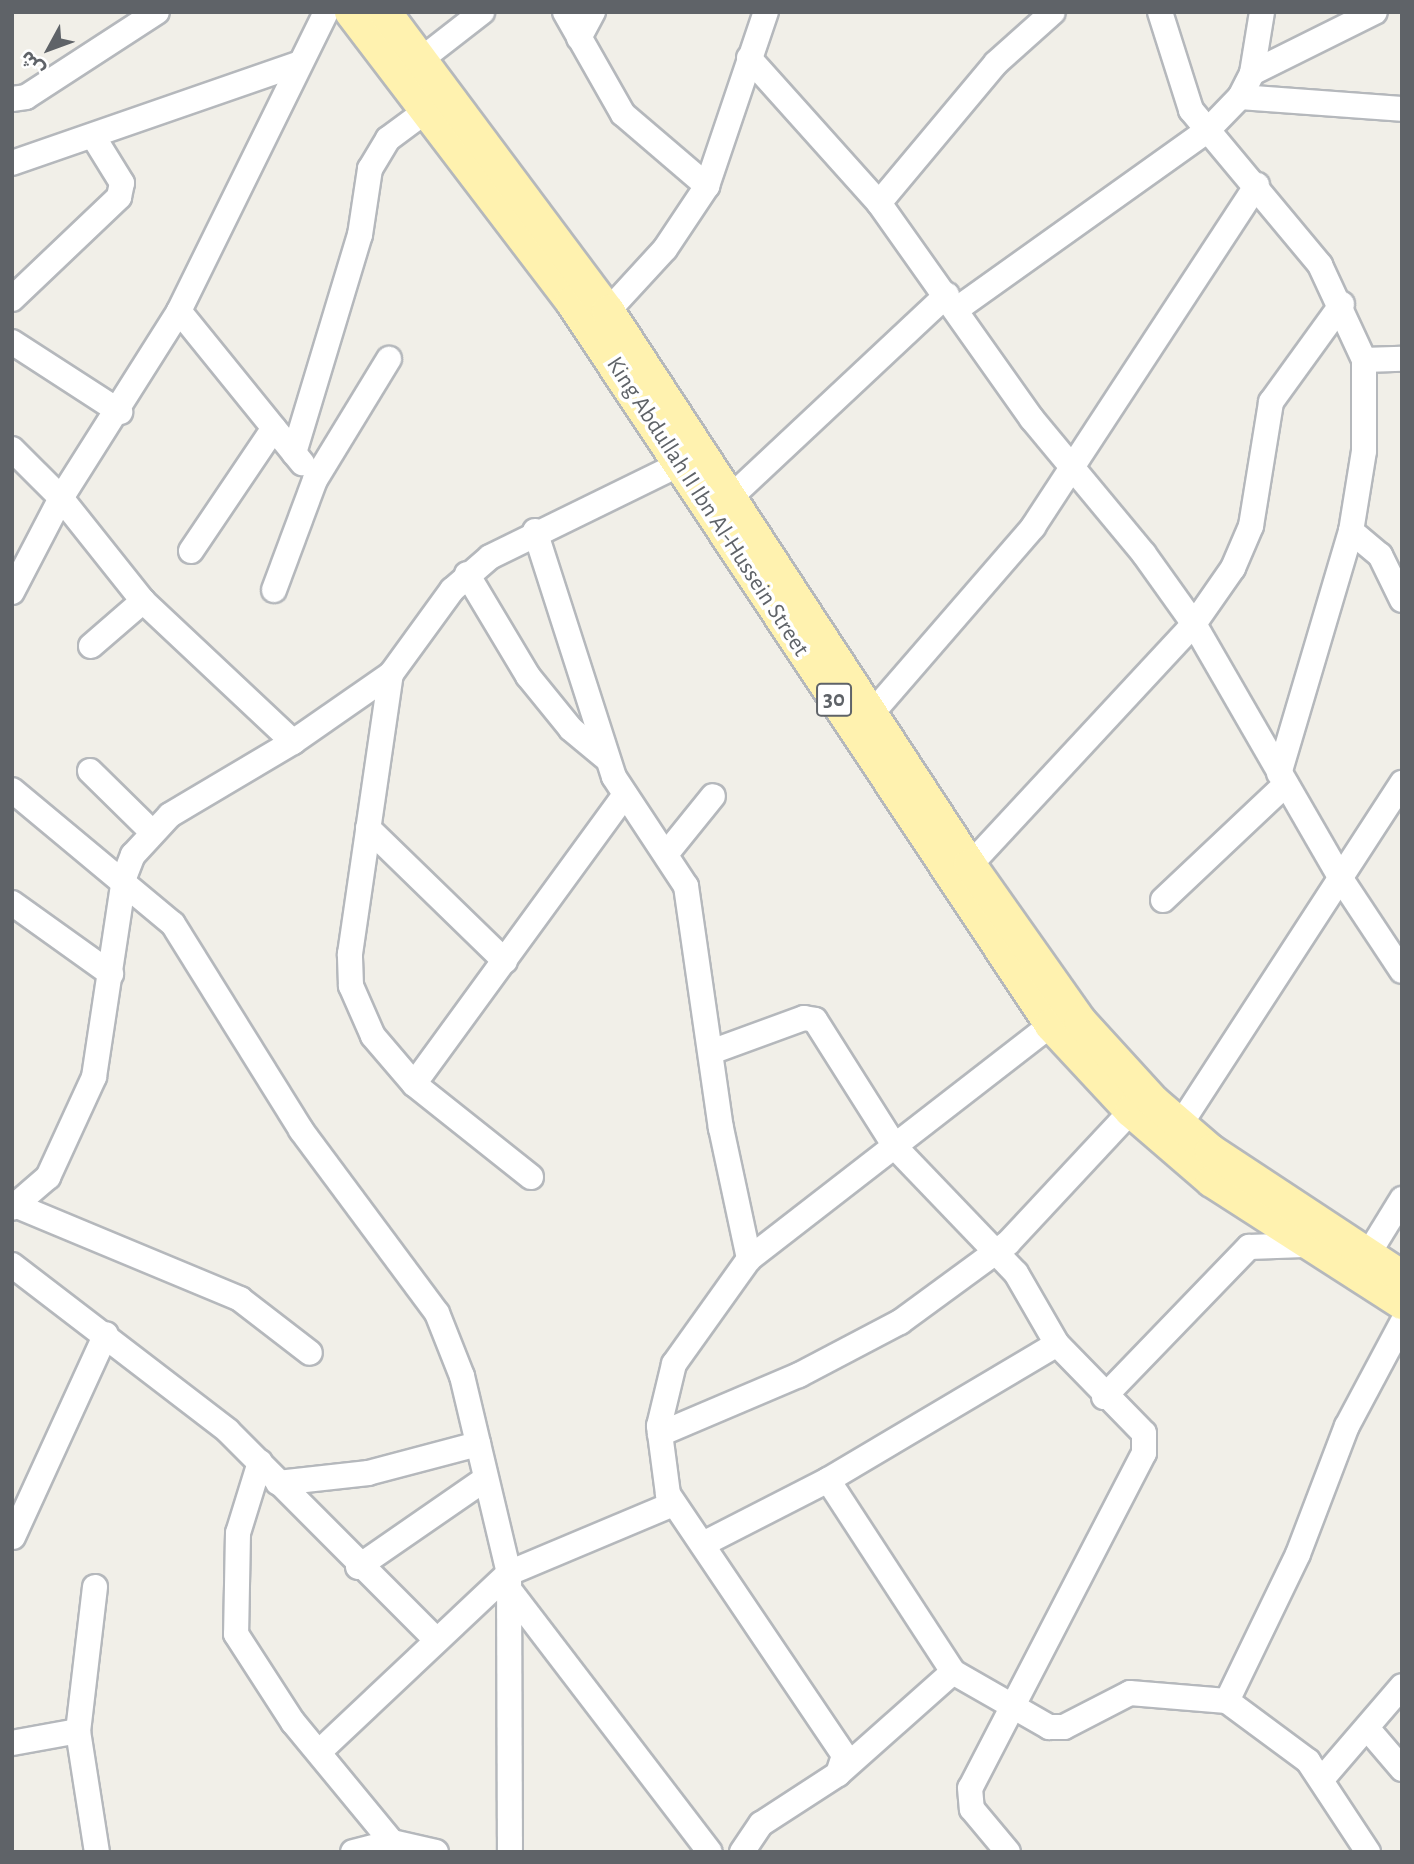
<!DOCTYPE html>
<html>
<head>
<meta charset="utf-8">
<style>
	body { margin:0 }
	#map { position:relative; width:1414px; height:1864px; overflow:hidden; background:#f1efe8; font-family:"Alegreya Sans","Noto Sans Arabic",sans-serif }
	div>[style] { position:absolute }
	.roads { filter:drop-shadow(2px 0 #b5b8bc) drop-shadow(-2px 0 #b5b8bc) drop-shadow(0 2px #b5b8bc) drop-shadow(0 -2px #b5b8bc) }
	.minor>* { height:24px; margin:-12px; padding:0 12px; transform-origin:12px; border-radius:12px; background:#fff }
	.major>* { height:32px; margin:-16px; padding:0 16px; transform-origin:16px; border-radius:16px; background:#fff2af }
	span { translate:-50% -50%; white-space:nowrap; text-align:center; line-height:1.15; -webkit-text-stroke:7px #fff; paint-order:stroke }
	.shield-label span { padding:2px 5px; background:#fff; border:2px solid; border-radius:5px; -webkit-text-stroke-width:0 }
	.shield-label { font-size:23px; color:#5f6368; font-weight:700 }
	.street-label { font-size:24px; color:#5f6368 }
	.frame { position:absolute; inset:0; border:14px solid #5f6368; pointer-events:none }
	.north { position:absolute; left:14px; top:14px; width:70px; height:70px; -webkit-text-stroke:5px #fff; paint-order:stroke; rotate:229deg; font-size:19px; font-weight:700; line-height:28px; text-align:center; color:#5f6368 }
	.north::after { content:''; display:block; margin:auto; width:24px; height:32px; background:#5f6368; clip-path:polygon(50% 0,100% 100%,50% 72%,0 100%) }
</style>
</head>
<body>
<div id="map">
	<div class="roads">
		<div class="minor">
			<div style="left:565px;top:12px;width:117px;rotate:60.4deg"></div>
			<div style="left:623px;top:114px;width:111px;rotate:40.6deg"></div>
			<div style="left:1160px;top:12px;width:103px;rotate:72.4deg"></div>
			<div style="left:1191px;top:110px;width:202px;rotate:50.2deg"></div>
			<div style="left:1320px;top:265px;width:105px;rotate:65.1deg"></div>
			<div style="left:1364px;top:360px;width:91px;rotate:90deg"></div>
			<div style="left:1364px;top:451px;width:81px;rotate:99.2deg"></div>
			<div style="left:1351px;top:531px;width:253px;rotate:106.5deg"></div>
			<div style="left:579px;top:38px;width:30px;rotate:-62deg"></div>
			<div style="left:423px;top:58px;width:75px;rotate:-37.9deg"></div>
			<div style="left:749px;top:58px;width:195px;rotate:48.1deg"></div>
			<div style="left:879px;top:203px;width:265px;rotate:54.7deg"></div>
			<div style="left:1032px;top:419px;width:175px;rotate:50.3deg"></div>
			<div style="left:1144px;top:554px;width:86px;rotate:54.5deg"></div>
			<div style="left:1194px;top:624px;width:294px;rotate:60deg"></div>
			<div style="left:1341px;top:879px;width:110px;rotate:56.5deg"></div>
			<div style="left:1252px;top:73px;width:137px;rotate:-26.4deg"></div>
			<div style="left:1240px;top:97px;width:162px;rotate:4.2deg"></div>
			<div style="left:12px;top:99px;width:14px;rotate:-8deg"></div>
			<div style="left:26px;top:97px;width:156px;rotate:-33deg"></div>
			<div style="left:12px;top:163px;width:305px;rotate:-19.1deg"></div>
			<div style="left:879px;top:203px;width:182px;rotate:-50.1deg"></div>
			<div style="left:996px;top:63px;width:76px;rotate:-41.8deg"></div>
			<div style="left:12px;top:299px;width:148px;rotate:-43.6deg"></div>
			<div style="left:119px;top:197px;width:14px;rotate:-78deg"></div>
			<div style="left:122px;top:183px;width:55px;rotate:-121.7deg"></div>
			<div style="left:957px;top:309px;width:308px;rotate:-35.5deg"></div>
			<div style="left:1208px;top:130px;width:46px;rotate:-45.9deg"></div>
			<div style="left:1240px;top:97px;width:27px;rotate:-63deg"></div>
			<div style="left:1252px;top:73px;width:62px;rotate:-80.7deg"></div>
			<div style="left:179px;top:311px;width:196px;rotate:51deg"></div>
			<div style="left:608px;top:311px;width:84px;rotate:-47.4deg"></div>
			<div style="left:665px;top:249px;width:76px;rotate:-56.3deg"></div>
			<div style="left:707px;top:186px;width:184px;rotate:-71.3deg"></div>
			<div style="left:12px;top:342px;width:129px;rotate:32.9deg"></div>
			<div style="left:1364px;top:360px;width:38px;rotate:-2deg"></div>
			<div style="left:12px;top:449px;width:69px;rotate:45deg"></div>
			<div style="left:61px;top:498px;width:132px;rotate:51.5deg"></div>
			<div style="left:143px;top:601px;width:206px;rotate:43.2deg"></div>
			<div style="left:294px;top:453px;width:228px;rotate:-73.2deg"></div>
			<div style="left:360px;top:235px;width:67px;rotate:-81.4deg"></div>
			<div style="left:370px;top:169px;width:35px;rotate:-59deg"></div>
			<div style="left:388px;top:139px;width:49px;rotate:-36.6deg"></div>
			<div style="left:733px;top:495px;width:293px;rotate:-43.1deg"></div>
			<div style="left:535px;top:531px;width:258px;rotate:72.2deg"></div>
			<div style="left:614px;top:777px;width:131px;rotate:56.6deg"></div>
			<div style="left:686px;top:886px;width:245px;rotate:81.8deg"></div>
			<div style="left:721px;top:1128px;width:134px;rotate:77.9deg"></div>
			<div style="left:1351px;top:531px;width:38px;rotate:40deg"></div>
			<div style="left:1380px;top:555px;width:50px;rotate:63.9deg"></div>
			<div style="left:191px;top:551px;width:148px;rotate:-56deg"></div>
			<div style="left:467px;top:574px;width:119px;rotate:59.1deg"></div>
			<div style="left:528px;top:676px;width:68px;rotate:50.9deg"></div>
			<div style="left:571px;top:729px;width:45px;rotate:39.6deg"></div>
			<div style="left:274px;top:590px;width:117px;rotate:-69.6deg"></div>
			<div style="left:315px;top:480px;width:142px;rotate:-58.6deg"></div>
			<div style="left:12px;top:592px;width:106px;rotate:-62.5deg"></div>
			<div style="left:61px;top:498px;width:221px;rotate:-57.7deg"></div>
			<div style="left:179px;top:311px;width:333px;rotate:-63.8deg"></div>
			<div style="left:91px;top:646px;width:69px;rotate:-40.9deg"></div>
			<div style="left:873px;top:712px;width:245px;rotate:-49.1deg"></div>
			<div style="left:1033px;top:527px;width:409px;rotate:-56.8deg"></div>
			<div style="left:90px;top:771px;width:87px;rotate:44.5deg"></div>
			<div style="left:12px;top:790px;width:209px;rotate:39.8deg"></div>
			<div style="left:173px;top:924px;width:243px;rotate:58.1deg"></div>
			<div style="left:301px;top:1130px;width:228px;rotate:53.4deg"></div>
			<div style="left:437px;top:1313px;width:68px;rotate:68.4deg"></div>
			<div style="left:462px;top:1376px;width:203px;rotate:76.6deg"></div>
			<div style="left:509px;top:1573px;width:279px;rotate:89.8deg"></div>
			<div style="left:368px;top:828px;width:191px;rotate:44.2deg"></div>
			<div style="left:667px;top:853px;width:73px;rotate:-51.1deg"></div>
			<div style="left:970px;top:865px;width:329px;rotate:-47.1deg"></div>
			<div style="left:1194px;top:624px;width:68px;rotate:-55.1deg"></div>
			<div style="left:1233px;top:568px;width:46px;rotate:-66.8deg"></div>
			<div style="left:1251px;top:526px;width:126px;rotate:-80.8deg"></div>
			<div style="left:1271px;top:402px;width:121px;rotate:-54.1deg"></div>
			<div style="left:1163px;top:900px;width:169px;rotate:-43.3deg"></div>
			<div style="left:12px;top:903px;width:122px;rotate:35.6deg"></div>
			<div style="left:711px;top:1052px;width:99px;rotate:-20.1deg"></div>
			<div style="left:804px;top:1018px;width:11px;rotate:10deg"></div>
			<div style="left:815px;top:1020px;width:151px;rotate:57.7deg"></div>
			<div style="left:896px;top:1148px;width:173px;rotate:46.2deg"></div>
			<div style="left:1016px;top:1273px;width:82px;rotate:60deg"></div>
			<div style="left:1057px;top:1344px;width:124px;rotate:45.7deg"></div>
			<div style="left:1144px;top:1433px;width:20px;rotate:90deg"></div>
			<div style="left:1144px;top:1453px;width:377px;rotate:117.4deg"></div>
			<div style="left:970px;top:1788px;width:21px;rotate:85deg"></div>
			<div style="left:972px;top:1809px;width:56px;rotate:50.1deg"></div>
			<div style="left:414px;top:1084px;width:358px;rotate:-53.9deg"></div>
			<div style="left:1180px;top:1125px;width:408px;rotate:-57deg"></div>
			<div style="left:531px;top:1177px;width:149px;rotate:-141.5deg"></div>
			<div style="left:414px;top:1084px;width:63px;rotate:-130.5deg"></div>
			<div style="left:373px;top:1036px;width:55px;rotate:-113.7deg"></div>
			<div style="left:351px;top:986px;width:32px;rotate:-92deg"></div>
			<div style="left:350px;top:954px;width:283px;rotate:-81.7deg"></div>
			<div style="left:391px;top:674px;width:104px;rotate:-54deg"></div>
			<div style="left:452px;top:590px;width:50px;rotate:-41deg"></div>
			<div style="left:490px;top:557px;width:212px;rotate:-26.1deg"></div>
			<div style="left:17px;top:1206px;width:242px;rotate:22.6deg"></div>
			<div style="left:240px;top:1299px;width:88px;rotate:37.6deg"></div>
			<div style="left:12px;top:1208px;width:48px;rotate:-40.7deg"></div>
			<div style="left:48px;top:1177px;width:110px;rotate:-65.3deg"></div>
			<div style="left:94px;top:1077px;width:201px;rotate:-81.4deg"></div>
			<div style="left:124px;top:878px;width:25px;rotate:-69deg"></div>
			<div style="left:133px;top:855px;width:54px;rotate:-47.2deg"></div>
			<div style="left:170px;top:815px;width:143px;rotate:-30.7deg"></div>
			<div style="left:293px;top:742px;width:119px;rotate:-34.8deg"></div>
			<div style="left:1367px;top:1256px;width:67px;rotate:-58.4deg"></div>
			<div style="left:12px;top:1265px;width:272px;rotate:37.5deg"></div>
			<div style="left:228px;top:1431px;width:292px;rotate:45.1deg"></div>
			<div style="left:1104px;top:1397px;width:209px;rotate:-46deg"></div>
			<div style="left:1249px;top:1247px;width:55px;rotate:-2.1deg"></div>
			<div style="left:660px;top:1434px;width:151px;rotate:-23deg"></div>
			<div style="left:799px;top:1375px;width:114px;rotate:-27.7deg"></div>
			<div style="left:900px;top:1322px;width:134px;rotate:-36.2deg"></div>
			<div style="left:1008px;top:1243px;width:180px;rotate:-47deg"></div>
			<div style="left:260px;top:1462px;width:74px;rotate:107.2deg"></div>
			<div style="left:238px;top:1533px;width:101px;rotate:91.1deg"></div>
			<div style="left:236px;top:1634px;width:105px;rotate:57.1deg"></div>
			<div style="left:293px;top:1722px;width:156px;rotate:50.5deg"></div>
			<div style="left:828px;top:1480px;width:229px;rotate:56.9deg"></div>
			<div style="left:953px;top:1672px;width:111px;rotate:29.8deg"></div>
			<div style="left:1049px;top:1727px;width:15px"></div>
			<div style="left:1064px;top:1727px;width:74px;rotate:-27.3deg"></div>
			<div style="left:1130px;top:1693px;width:97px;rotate:4.7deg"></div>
			<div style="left:1227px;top:1701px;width:101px;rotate:36.5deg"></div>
			<div style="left:1308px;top:1761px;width:109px;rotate:56.6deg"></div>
			<div style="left:278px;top:1483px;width:91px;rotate:-6.3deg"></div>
			<div style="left:368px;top:1473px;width:114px;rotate:-14.8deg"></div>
			<div style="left:13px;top:1537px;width:223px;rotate:-65.4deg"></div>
			<div style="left:703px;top:1544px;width:140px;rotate:-27.1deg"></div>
			<div style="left:828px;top:1480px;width:266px;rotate:-30.7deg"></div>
			<div style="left:358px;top:1567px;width:155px;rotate:-34.7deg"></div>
			<div style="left:95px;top:1587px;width:145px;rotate:96.7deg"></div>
			<div style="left:78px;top:1731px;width:122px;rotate:81.1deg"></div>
			<div style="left:511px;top:1592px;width:327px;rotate:52.6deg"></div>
			<div style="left:1227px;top:1701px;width:163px;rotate:-64.2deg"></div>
			<div style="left:1298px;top:1554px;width:137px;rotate:-69.1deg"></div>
			<div style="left:1347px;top:1426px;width:117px;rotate:-61.9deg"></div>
			<div style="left:1367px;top:1728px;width:54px;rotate:49.5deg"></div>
			<div style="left:12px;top:1743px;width:67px;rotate:-10.3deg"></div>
			<div style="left:319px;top:1752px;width:261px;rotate:-43.3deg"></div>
			<div style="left:509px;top:1573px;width:178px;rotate:-22.8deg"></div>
			<div style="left:838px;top:1774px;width:154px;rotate:-41.6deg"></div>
			<div style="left:1323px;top:1778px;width:121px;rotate:-49.3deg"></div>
			<div style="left:353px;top:1852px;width:40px;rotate:-14.4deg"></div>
			<div style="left:392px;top:1842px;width:45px;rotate:12.8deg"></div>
			<div style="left:742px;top:1852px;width:34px;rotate:-56deg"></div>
			<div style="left:761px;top:1824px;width:92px;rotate:-33deg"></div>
			<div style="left:838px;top:1774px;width:20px;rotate:-72deg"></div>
			<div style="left:844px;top:1755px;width:315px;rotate:-124deg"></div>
			<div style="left:668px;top:1494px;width:69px;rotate:-97.5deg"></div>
			<div style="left:659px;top:1426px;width:64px;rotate:-76.4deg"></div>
			<div style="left:674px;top:1364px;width:129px;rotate:-54.5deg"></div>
			<div style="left:749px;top:1259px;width:382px;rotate:-37.8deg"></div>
		</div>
		<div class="major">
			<div style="left:351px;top:12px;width:365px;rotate:52.7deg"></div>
			<div style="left:572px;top:302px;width:867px;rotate:56.47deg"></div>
			<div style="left:1051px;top:1025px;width:117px;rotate:47.1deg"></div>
			<div style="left:1131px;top:1111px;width:107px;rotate:40.8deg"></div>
			<div style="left:1212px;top:1181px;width:226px;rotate:32.7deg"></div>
			<div style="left:385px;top:12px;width:373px;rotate:53.3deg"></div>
			<div style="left:608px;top:311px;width:662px;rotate:56.84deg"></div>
			<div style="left:970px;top:865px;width:191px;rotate:54.8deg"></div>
			<div style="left:1080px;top:1021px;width:110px;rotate:47.6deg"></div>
			<div style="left:1154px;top:1102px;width:75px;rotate:40.7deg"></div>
			<div style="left:1211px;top:1151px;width:229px;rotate:33.4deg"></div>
		</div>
	</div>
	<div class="shield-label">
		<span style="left:834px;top:700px">30</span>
	</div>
	<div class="street-label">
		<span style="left:707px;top:507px;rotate:57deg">King Abdullah II Ibn Al-Hussein Street</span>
	</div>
	<div class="frame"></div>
	<div class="north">ش</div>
</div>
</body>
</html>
